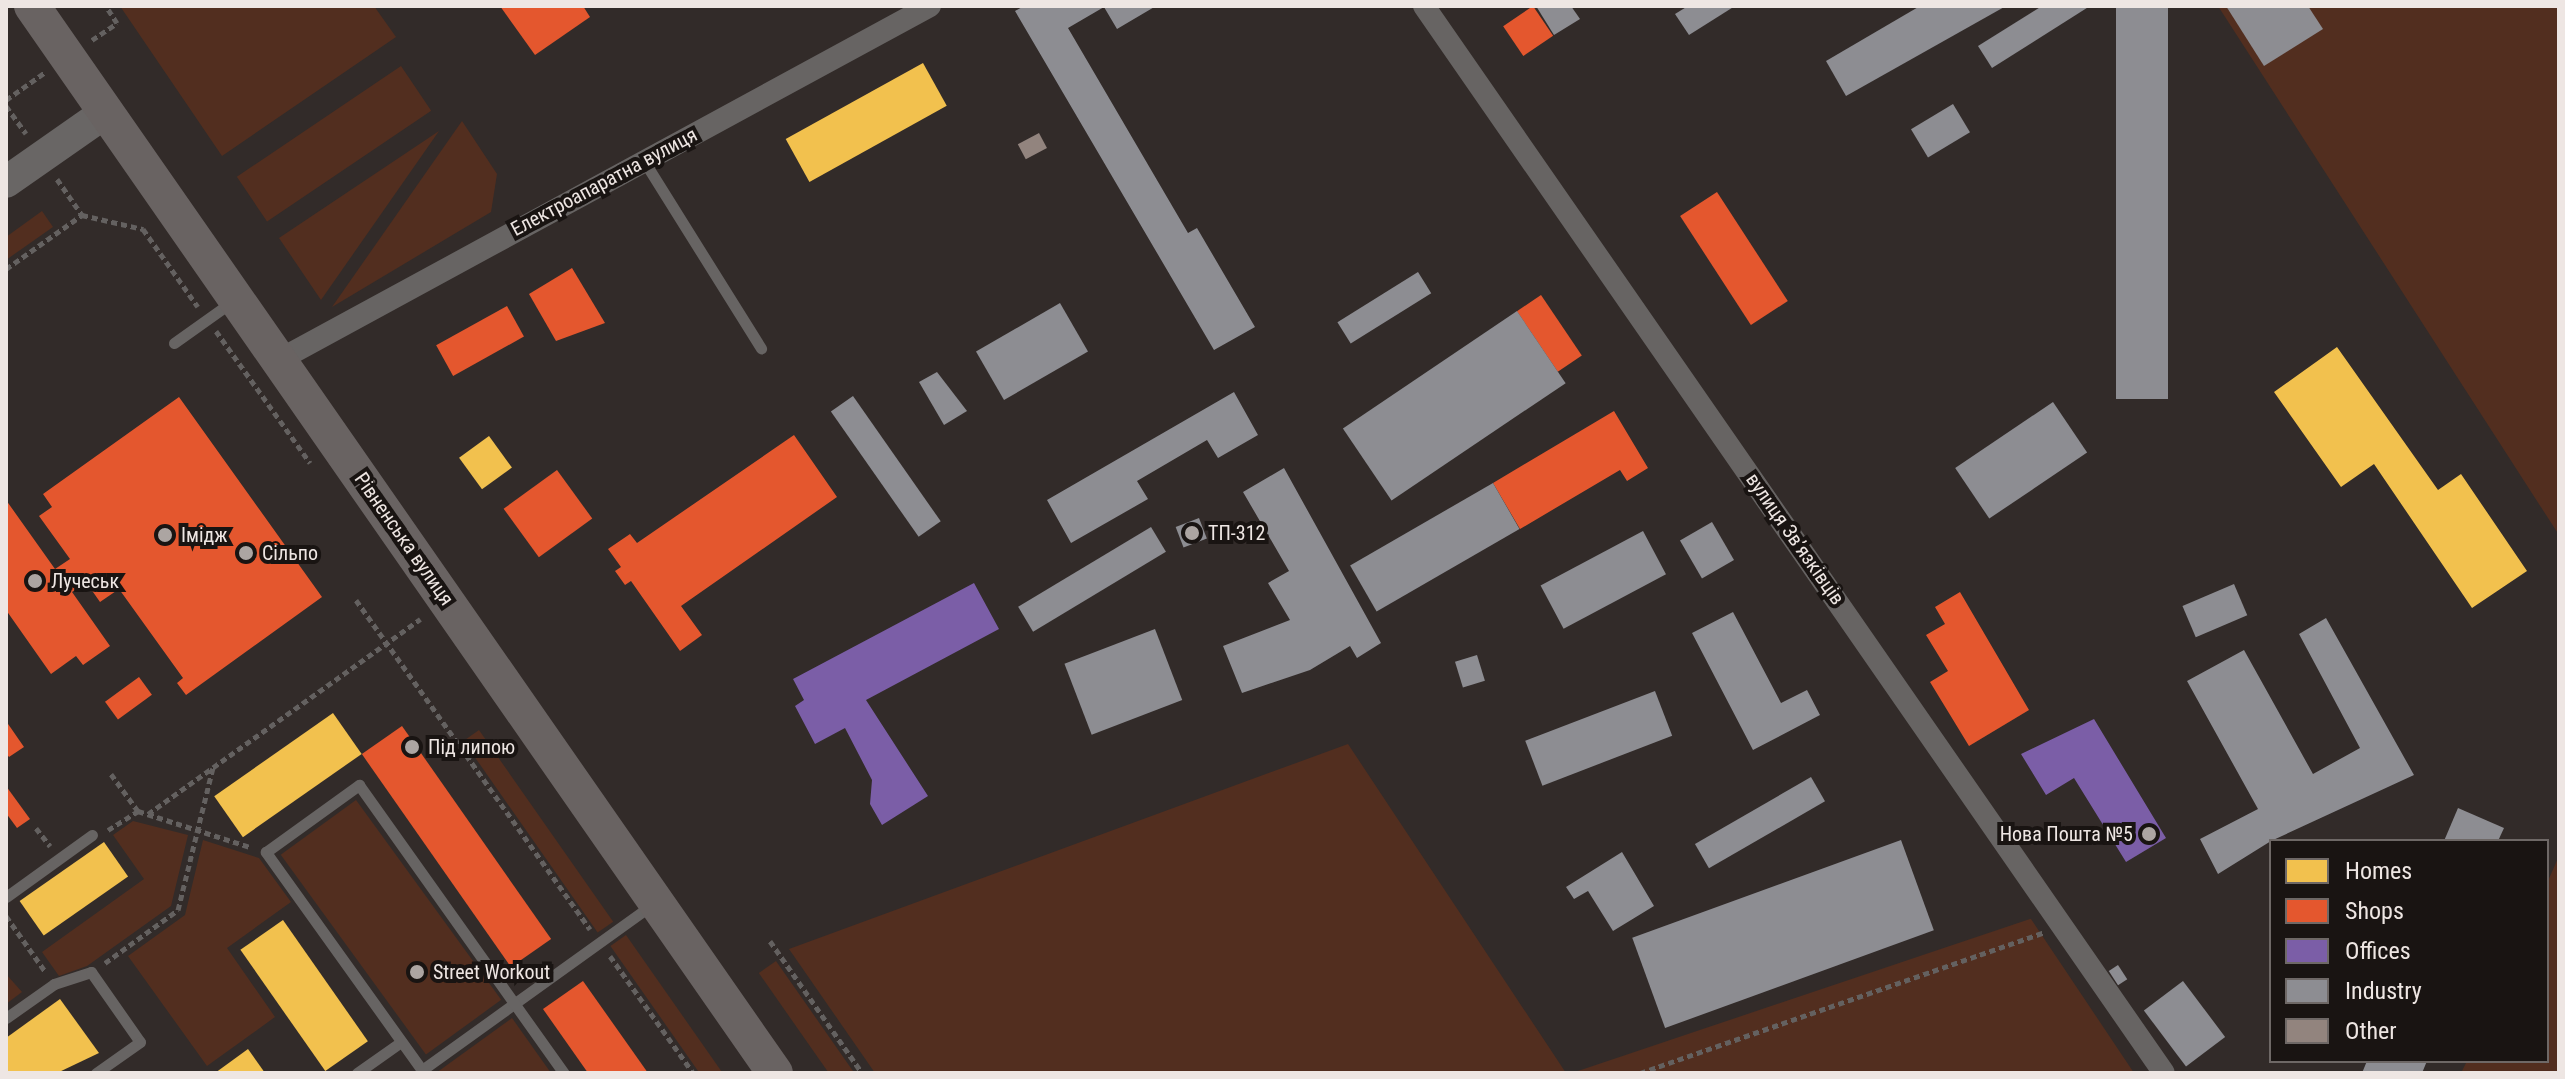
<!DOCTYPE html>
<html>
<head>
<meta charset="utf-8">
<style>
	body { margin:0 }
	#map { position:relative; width:2565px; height:1079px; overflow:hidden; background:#322b29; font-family:"Roboto Condensed",sans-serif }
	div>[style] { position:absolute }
	.green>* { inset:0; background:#522e1f; transform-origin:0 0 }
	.homes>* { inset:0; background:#f2c14e; transform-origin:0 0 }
	.shops>* { inset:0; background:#e4572e; transform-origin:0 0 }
	.offices>* { inset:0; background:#7b5ea7 }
	.industry>* { inset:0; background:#8d8d92; transform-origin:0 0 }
	.building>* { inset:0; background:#92847e; transform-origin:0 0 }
	.path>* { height:5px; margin-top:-2.5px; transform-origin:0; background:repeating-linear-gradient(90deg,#646160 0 6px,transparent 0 10px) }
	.lane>* { height:11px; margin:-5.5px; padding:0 5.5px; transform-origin:5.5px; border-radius:5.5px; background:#676463 }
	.street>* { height:22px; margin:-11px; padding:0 11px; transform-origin:11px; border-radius:11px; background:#676463 }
	.secondary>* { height:32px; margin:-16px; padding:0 16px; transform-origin:16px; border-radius:16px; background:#696665 }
	.primary>* { height:36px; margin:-18px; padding:0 18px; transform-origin:18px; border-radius:18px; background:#696362 }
	.dots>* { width:22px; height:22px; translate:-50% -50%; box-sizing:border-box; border:4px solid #191412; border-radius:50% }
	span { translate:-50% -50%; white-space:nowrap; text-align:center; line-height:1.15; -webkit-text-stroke:8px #191412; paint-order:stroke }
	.street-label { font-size:20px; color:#eee6e3 }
	.poi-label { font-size:20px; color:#eee6e3 }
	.left { translate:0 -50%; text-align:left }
	.right { translate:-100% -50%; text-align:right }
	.frame { position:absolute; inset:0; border:8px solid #eee6e3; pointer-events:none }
	.legend { position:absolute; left:2269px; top:839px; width:280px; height:224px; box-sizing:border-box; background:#191412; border:2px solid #6e6866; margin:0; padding:10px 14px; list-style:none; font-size:24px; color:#eee6e3 }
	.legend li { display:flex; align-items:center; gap:16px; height:40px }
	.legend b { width:40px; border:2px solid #6e6866 }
</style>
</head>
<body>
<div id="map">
	<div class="green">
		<div style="clip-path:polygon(120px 6px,374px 6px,396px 37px,222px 156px)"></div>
		<div style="clip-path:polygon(2218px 6px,2559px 6px,2559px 535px)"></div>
		<div style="left:401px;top:66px;width:54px;height:198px;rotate:56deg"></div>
		<div style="clip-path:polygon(462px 121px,497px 174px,491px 212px,332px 307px)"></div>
		<div style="clip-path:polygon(439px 131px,321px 300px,279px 238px)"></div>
		<div style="clip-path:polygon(42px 211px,53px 227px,6px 260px,6px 237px)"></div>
		<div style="left:479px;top:730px;width:234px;height:19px;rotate:55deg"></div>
		<div style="clip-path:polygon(1348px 744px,1566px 1073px,875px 1073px,789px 949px)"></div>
		<div style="left:356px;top:800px;width:247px;height:93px;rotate:54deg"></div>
		<div style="clip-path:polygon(133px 821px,188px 835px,171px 906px,87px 966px,59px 976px,42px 952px,144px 879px,113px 835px)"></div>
		<div style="clip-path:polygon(203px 840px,259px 858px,291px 902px,227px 948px,275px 1017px,207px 1066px,128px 956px,185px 915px)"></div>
		<div style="clip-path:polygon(2559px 856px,2559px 1073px,2461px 1073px,2467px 1061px,2547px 1061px,2547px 883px)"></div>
		<div style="clip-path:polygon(2031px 919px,2134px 1073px,1572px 1073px,2030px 919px)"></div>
		<div style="left:626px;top:935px;width:169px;height:19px;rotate:55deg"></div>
		<div style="left:776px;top:961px;width:136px;height:21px;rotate:55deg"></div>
		<div style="clip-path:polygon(6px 974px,22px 992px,6px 1004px)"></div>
		<div style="clip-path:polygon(512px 1018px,551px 1073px,436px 1073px)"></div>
	</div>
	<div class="homes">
		<div style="left:923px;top:63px;width:49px;height:157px;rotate:61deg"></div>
		<div style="clip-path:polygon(2337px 347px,2438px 490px,2461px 474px,2527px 571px,2472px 608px,2374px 464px,2341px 487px,2274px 392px)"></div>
		<div style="left:489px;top:436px;width:39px;height:37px;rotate:54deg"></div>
		<div style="left:333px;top:713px;width:50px;height:145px;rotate:55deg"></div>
		<div style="left:104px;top:842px;width:42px;height:103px;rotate:55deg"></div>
		<div style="left:283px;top:920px;width:148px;height:52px;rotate:55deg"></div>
		<div style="clip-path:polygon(60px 999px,99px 1053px,57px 1073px,6px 1073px,6px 1038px)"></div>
		<div style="clip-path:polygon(248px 1049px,265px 1073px,215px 1073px)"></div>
	</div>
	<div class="shops">
		<div style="clip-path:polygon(500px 6px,583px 6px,590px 17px,535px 55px)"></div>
		<div style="left:1533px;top:6px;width:36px;height:36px;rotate:56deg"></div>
		<div style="left:1717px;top:192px;width:130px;height:44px;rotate:57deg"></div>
		<div style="clip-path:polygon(572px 268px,605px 323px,556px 341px,529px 294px)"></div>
		<div style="left:1541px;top:295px;width:73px;height:29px;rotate:56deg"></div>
		<div style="left:507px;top:306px;width:35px;height:81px;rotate:61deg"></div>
		<div style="clip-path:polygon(179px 397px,322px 597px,186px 695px,177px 683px,183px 678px,119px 589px,100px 602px,86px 582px,72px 592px,110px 646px,83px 665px,76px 656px,51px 674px,6px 610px,6px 500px,55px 569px,70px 559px,39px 516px,52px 507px,43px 494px)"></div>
		<div style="clip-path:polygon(1614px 411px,1648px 468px,1627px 481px,1620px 470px,1520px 529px,1493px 483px)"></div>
		<div style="clip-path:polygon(794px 435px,837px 497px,681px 606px,702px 635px,680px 651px,631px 581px,625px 585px,615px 571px,621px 567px,608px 549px,630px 534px,637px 543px)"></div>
		<div style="left:557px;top:470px;width:60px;height:66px;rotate:54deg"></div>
		<div style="clip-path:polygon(1960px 592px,2029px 710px,1969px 746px,1930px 682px,1948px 671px,1926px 635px,1945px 624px,1935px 607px)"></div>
		<div style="left:139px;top:677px;width:22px;height:42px;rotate:54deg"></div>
		<div style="clip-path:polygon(6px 721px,24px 747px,9px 757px,6px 753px)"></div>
		<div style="left:402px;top:726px;width:260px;height:49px;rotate:55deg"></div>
		<div style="clip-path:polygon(6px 786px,30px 819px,17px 828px,6px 813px)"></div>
		<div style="clip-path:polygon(583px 981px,648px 1073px,588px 1073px,543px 1009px)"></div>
	</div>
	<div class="offices">
		<div style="clip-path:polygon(974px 583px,999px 629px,866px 700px,928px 796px,882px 825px,870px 804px,872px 780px,845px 728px,815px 744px,795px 706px,804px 700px,793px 679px)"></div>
		<div style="clip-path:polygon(2094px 719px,2166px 838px,2126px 862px,2074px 778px,2046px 795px,2021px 754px)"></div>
	</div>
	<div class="industry">
		<div style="clip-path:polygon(1024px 6px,1156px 6px,1117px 29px,1104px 7px,1068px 28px,1188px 233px,1197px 228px,1255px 327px,1214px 350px,1015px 11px)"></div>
		<div style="clip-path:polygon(1536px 6px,1571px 6px,1580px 19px,1554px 35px)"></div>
		<div style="clip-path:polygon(1688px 6px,1735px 6px,1689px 35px,1675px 14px)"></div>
		<div style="clip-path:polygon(1920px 6px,2006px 6px,1846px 96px,1826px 61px)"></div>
		<div style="clip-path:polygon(2042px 6px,2090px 6px,1992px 68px,1978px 46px)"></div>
		<div style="left:2116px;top:6px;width:52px;height:393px"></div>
		<div style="clip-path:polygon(2226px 6px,2308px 6px,2323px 29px,2264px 66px)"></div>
		<div style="left:1953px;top:104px;width:33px;height:49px;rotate:59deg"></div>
		<div style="left:1418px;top:272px;width:25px;height:95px;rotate:58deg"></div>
		<div style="left:1060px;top:303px;width:56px;height:97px;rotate:60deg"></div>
		<div style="left:1517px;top:311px;width:87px;height:210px;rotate:56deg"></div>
		<div style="clip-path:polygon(937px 372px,967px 411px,944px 425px,919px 382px)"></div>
		<div style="clip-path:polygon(1234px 392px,1258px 435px,1218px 458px,1207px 440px,1137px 481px,1148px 499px,1071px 543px,1047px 500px)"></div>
		<div style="left:853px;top:396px;width:153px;height:27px;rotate:55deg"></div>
		<div style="left:2053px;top:402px;width:61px;height:118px;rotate:56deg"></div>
		<div style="clip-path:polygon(1284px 468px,1381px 643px,1357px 658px,1350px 646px,1310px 670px,1242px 693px,1223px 646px,1290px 620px,1268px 583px,1289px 571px,1243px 492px)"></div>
		<div style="left:1493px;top:483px;width:53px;height:165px;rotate:60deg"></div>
		<div style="left:1199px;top:518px;width:22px;height:25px;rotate:69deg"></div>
		<div style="left:1712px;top:522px;width:44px;height:37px;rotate:60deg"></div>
		<div style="left:1151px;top:527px;width:29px;height:155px;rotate:59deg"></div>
		<div style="left:1643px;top:531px;width:49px;height:116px;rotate:62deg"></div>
		<div style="left:2234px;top:584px;width:34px;height:56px;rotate:67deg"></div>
		<div style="clip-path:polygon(1733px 612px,1781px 703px,1807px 690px,1820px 715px,1753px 750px,1692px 633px)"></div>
		<div style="clip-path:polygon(2326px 618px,2414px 775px,2271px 841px,2218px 874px,2200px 839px,2258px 809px,2187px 681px,2244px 650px,2313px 774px,2360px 748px,2299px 634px)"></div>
		<div style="left:1155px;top:629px;width:76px;height:97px;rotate:69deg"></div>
		<div style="left:1477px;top:655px;width:27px;height:23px;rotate:73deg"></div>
		<div style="left:1655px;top:691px;width:48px;height:139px;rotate:69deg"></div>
		<div style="left:1811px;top:777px;width:28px;height:134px;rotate:60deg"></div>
		<div style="clip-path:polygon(2458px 808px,2504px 828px,2498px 841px,2444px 841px)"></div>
		<div style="left:1901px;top:840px;width:96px;height:286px;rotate:70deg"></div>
		<div style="clip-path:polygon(1622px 852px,1654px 906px,1613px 931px,1588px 891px,1574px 899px,1566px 887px)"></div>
		<div style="left:2118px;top:965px;width:17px;height:11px;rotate:57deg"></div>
		<div style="left:2183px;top:981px;width:70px;height:49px;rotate:53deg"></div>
		<div style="clip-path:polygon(2367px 1061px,2427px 1061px,2422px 1073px,2362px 1073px)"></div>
	</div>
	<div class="building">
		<div style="left:1039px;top:133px;width:17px;height:24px;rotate:62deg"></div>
	</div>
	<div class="path">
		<div style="left:92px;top:40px;width:30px;rotate:-34deg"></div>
		<div style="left:117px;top:23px;width:20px;rotate:-123deg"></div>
		<div style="left:6px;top:100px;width:47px;rotate:-35.4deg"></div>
		<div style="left:6px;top:106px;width:34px;rotate:54deg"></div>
		<div style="left:57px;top:179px;width:44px;rotate:55.2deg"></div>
		<div style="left:82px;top:215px;width:63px;rotate:12.9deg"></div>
		<div style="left:143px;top:229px;width:95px;rotate:54.8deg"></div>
		<div style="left:6px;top:269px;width:93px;rotate:-35.4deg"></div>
		<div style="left:216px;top:331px;width:162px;rotate:54.5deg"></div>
		<div style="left:356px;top:600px;width:404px;rotate:54.6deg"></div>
		<div style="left:111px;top:774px;width:46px;rotate:53.9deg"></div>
		<div style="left:138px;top:811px;width:118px;rotate:17.8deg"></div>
		<div style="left:148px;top:814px;width:335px;rotate:-35.6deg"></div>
		<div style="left:36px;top:828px;width:23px;rotate:52deg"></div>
		<div style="left:108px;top:830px;width:36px;rotate:-32deg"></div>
		<div style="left:6px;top:916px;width:67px;rotate:54.7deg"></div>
		<div style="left:770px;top:941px;width:161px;rotate:55.1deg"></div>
		<div style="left:610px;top:956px;width:143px;rotate:54.6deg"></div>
		<div style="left:105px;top:963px;width:90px;rotate:-36deg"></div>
		<div style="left:178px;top:910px;width:146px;rotate:-76.2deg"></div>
		<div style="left:1640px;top:1073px;width:427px;rotate:-19.2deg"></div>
	</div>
	<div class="lane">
		<div style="left:644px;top:161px;width:221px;rotate:58deg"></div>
		<div style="left:174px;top:343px;width:72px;rotate:-35.4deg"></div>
		<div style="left:6px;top:897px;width:106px;rotate:-35.8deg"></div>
		<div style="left:6px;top:1018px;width:59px;rotate:-35.3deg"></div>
		<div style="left:54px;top:984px;width:39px;rotate:-18deg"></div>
		<div style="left:91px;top:972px;width:85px;rotate:55deg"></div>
		<div style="left:140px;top:1042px;width:54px;rotate:144.8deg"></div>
		<div style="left:422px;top:1070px;width:283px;rotate:-35.7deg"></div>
		<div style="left:357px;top:1073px;width:54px;rotate:-35.2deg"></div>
		<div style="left:424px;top:1073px;width:272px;rotate:-125.6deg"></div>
		<div style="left:266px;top:852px;width:115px;rotate:-35.8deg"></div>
		<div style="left:359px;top:785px;width:354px;rotate:54.6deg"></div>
	</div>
	<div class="street">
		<div style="left:1424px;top:6px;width:1298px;rotate:55.26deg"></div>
		<div style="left:279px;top:360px;width:741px;rotate:-28.54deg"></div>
	</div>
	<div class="secondary">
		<div style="left:6px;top:182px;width:122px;rotate:-35deg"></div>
	</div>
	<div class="primary">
		<div style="left:32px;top:6px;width:1300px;rotate:55.15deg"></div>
	</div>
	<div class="dots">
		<div style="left:1192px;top:533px;background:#aca5a2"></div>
		<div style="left:165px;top:535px;background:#aca5a2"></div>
		<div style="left:246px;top:553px;background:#aca5a2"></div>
		<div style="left:35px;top:581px;background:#aca5a2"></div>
		<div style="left:412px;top:747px;background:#aca5a2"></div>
		<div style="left:2149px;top:834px;background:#aca5a2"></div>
		<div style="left:417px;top:972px;background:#aca5a2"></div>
	</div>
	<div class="street-label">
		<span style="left:604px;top:182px;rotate:-28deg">Електроапаратна вулиця</span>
		<span style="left:404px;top:539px;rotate:55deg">Рівненська вулиця</span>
		<span style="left:1795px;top:539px;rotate:55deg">вулиця Звʼязківців</span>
	</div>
	<div class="poi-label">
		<span class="left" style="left:1208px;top:533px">ТП-312</span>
		<span class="left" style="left:181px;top:535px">Імідж</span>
		<span class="left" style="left:262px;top:553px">Сільпо</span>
		<span class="left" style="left:51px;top:581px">Лучеськ</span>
		<span class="left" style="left:428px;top:747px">Під липою</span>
		<span class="right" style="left:2133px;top:834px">Нова Пошта №5</span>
		<span class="left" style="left:433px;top:972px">Street Workout</span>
	</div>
	<div class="frame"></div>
	<ul class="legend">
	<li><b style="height:22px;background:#f2c14e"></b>Homes</li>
	<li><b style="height:22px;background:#e4572e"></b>Shops</li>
	<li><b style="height:22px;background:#7b5ea7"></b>Offices</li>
	<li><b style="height:22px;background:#8d8d92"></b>Industry</li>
	<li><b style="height:22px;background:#92847e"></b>Other</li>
	</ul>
</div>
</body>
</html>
